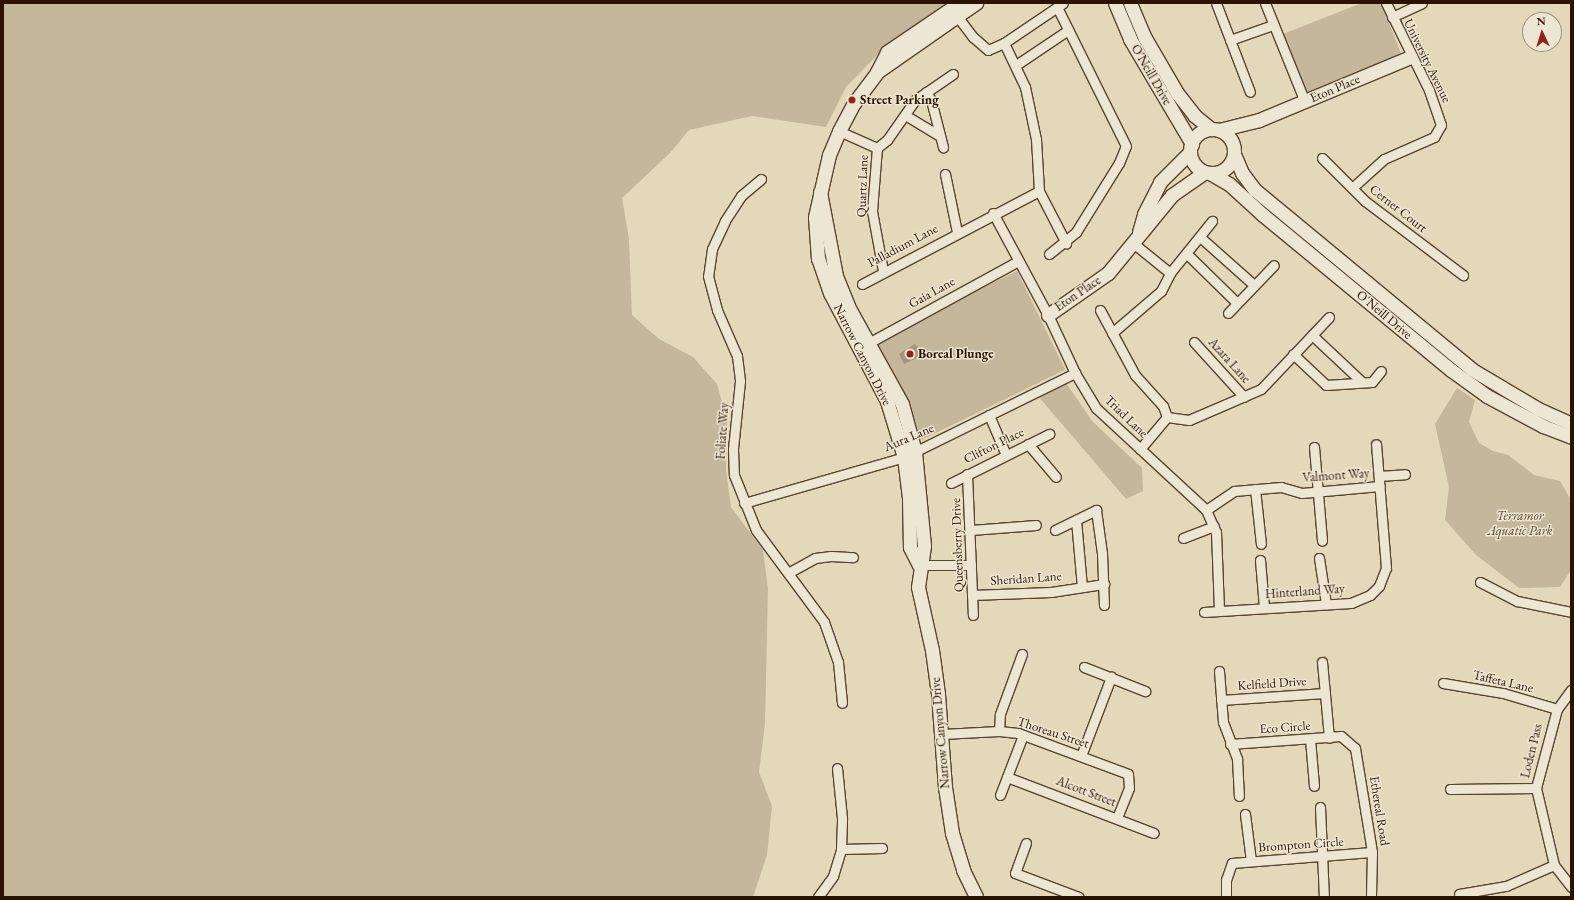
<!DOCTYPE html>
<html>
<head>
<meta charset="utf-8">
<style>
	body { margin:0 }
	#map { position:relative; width:1574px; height:900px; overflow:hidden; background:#e3d9ba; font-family:"EB Garamond",serif }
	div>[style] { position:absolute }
	.green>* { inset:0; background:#c4b79b; transform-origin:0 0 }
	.water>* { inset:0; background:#a4957b }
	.roads { filter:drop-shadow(1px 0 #59442f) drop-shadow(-1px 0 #59442f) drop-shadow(0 1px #59442f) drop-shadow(0 -1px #59442f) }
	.street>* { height:9px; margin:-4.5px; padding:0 4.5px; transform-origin:4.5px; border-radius:4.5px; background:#ede6d2 }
	.secondary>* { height:13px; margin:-6.5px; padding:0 6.5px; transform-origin:6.5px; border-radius:6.5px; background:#ede6d2 }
	.secondary>.ring { margin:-6.5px; padding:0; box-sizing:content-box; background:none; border:13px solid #ede6d2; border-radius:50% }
	.dots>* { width:11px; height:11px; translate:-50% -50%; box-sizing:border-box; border:2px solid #ede6d2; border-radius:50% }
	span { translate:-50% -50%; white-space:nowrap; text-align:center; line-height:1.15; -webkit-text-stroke:3px #ede6d2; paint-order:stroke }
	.street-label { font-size:13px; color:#2b1201 }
	.poi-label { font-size:13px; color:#2b1201; font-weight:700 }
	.left { translate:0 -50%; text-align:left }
	.park-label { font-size:13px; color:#59442f; font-style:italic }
	.frame { position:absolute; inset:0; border:4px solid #2b1201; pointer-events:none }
	.north { position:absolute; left:1522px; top:12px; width:40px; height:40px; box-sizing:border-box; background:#ede6d2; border:1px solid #9f917e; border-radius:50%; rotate:356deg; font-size:11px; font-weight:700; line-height:16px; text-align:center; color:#2b1201 }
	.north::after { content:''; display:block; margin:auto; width:14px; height:18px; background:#8f2418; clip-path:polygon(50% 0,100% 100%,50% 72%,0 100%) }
</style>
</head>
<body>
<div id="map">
	<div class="green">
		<div style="clip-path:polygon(3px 3px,948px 3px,889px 43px,846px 87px,826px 127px,752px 116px,689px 130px,670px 153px,622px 198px,629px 239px,632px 315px,659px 339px,693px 357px,717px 384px,727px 420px,726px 470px,731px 507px,763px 550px,768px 589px,765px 724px,759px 772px,772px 806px,767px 855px,753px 897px,3px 897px)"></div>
		<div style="clip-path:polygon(1362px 3px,1381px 3px,1402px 56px,1307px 94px,1283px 34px)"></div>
		<div style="left:1017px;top:271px;width:110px;height:163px;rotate:64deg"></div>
		<div style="clip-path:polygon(1066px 383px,1093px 422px,1142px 468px,1143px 491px,1126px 499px,1038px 396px)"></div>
		<div style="clip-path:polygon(1457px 388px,1475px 400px,1469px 422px,1479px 443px,1493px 451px,1508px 455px,1534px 475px,1560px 481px,1571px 500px,1571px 570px,1560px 587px,1519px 588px,1476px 555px,1445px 520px,1449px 487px,1435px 424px)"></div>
	</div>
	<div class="water">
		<div style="clip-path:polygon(915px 344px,922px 352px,921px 356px,904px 364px,899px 354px)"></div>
	</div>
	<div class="roads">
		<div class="street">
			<div style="left:1216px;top:3px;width:95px;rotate:69.1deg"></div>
			<div style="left:1265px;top:3px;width:107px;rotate:68deg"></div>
			<div style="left:954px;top:12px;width:31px;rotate:53deg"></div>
			<div style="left:973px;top:37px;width:20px;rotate:41deg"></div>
			<div style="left:988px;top:50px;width:17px;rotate:-24deg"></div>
			<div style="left:1004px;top:43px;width:71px;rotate:-34.1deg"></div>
			<div style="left:1392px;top:17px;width:33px;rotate:-25deg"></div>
			<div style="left:1230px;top:40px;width:46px;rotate:-19.2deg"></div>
			<div style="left:1004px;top:43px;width:49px;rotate:64.5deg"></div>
			<div style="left:1025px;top:87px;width:53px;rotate:78.1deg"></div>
			<div style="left:1036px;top:139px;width:52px;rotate:86.7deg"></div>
			<div style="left:1039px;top:191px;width:59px;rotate:62.6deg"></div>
			<div style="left:1016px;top:65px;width:63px;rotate:-33.9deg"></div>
			<div style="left:926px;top:92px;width:9px;rotate:58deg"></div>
			<div style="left:931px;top:100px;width:49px;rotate:75.7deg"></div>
			<div style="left:905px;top:115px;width:39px;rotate:31deg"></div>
			<div style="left:839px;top:131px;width:42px;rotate:24.1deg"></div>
			<div style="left:1322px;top:158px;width:61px;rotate:45deg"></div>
			<div style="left:1365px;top:201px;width:123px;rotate:37.1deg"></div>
			<div style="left:945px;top:174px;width:59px;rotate:78.3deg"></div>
			<div style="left:761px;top:179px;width:26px;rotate:140deg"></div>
			<div style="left:741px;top:196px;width:30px;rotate:123deg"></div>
			<div style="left:725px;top:221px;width:31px;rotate:115deg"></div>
			<div style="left:712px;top:249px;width:27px;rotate:98deg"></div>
			<div style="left:708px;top:276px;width:35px;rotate:75deg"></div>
			<div style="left:717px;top:310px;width:50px;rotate:66.5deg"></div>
			<div style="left:737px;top:356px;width:25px;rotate:83deg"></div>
			<div style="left:740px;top:381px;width:68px;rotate:95.9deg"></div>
			<div style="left:733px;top:449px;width:26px;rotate:88deg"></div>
			<div style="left:734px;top:475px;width:59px;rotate:68.2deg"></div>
			<div style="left:756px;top:530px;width:114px;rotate:53.5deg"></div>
			<div style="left:824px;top:622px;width:42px;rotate:70.7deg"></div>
			<div style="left:838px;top:662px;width:41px;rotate:84.4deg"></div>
			<div style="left:1352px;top:188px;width:43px;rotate:-42.2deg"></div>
			<div style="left:1384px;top:159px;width:55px;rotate:-23.7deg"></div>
			<div style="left:1434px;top:137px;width:14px;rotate:-60deg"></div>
			<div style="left:1441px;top:125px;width:37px;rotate:-109deg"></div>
			<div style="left:1429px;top:90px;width:97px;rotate:-116.3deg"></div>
			<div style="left:993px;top:213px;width:116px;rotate:61.7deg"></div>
			<div style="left:1048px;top:315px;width:64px;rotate:65deg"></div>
			<div style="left:1075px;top:373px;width:41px;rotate:59deg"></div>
			<div style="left:1096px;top:408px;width:150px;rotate:42.8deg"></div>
			<div style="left:1206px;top:510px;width:24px;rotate:66deg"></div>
			<div style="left:1216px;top:532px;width:79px;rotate:87.8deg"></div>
			<div style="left:1200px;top:237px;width:72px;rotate:41.6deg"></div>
			<div style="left:1133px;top:243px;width:48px;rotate:39deg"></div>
			<div style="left:1049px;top:254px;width:35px;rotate:-39deg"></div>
			<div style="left:1076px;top:232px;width:81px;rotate:-58.1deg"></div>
			<div style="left:1119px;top:163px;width:18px;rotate:-68deg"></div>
			<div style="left:1126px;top:146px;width:155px;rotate:-116.4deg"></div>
			<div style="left:1187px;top:254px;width:70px;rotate:44.4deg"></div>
			<div style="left:883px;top:271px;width:61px;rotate:-100.4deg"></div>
			<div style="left:872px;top:211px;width:63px;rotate:-85.5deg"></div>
			<div style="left:877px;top:148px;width:13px;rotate:-39deg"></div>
			<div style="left:887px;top:140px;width:49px;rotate:-55deg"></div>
			<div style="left:915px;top:100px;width:46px;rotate:-34.4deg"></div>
			<div style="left:862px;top:284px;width:200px;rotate:-27.7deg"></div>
			<div style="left:1100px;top:310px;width:74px;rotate:61.7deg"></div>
			<div style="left:1135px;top:375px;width:42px;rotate:47.9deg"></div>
			<div style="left:1163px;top:406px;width:12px;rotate:70deg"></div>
			<div style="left:1228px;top:313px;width:66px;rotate:-46.2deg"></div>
			<div style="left:1112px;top:333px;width:65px;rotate:-40.6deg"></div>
			<div style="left:1161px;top:291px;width:20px;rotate:-63deg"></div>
			<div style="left:1170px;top:273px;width:67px;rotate:-51.1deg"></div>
			<div style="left:1312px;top:335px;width:69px;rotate:43.2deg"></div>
			<div style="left:1194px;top:342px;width:74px;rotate:47.7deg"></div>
			<div style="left:863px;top:346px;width:177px;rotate:-28.7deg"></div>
			<div style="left:1293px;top:354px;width:45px;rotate:43.2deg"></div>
			<div style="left:1326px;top:385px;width:46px;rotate:-3.7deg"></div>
			<div style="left:1372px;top:382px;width:14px;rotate:-51deg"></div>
			<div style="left:989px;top:415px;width:43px;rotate:67deg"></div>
			<div style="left:1167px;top:417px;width:22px;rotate:8deg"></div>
			<div style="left:1189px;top:420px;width:78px;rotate:-23.3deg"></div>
			<div style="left:1261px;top:389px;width:99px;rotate:-46.6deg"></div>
			<div style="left:1028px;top:444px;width:43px;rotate:49.7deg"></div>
			<div style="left:1314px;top:447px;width:94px;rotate:85.1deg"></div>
			<div style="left:1140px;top:449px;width:42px;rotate:-49.8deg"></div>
			<div style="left:967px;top:474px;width:141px;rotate:87.6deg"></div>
			<div style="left:1379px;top:476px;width:26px;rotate:-4deg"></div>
			<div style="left:951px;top:483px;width:110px;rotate:-26.6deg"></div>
			<div style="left:1255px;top:489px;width:55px;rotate:83.8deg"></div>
			<div style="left:744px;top:503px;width:166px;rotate:-16deg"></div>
			<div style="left:904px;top:457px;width:191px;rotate:-26.2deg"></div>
			<div style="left:1206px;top:510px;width:34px;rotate:-34deg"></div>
			<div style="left:1234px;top:491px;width:47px;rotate:-4.9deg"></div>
			<div style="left:1281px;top:487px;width:22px;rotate:16deg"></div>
			<div style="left:1302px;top:493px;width:78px;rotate:-5.1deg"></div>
			<div style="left:1076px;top:520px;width:67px;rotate:84.9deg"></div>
			<div style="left:971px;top:530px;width:65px;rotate:-4.4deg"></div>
			<div style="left:1055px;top:530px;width:46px;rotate:-26deg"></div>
			<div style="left:1096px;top:510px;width:43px;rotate:82.1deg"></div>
			<div style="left:1102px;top:553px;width:52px;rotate:87.8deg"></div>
			<div style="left:1183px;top:538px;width:33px;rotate:-21deg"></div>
			<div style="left:1319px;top:558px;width:47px;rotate:81.3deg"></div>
			<div style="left:1260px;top:560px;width:48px;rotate:85.2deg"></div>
			<div style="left:919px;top:565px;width:52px"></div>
			<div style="left:788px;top:573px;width:31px;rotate:-29deg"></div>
			<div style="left:815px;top:558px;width:16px;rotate:-7deg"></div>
			<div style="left:831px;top:556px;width:22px;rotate:3deg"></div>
			<div style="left:1480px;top:582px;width:42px;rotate:27.2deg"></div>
			<div style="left:1517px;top:601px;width:55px;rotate:11.5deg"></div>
			<div style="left:972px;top:595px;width:79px;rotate:-2.2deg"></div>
			<div style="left:1051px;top:592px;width:54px;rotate:-8.6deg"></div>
			<div style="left:1204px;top:612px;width:147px;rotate:-3.5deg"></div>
			<div style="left:1351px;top:603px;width:21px;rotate:-23deg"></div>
			<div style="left:1370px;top:595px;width:13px;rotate:-45deg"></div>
			<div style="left:1379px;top:586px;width:19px;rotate:-69deg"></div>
			<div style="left:1386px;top:568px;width:124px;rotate:-94.6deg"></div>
			<div style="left:1322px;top:662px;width:76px;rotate:84.7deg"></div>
			<div style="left:1084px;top:667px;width:66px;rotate:21.5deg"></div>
			<div style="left:1219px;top:671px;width:51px;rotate:85.5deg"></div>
			<div style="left:1223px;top:722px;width:40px;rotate:69deg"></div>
			<div style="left:1237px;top:759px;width:37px;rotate:87deg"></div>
			<div style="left:1443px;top:683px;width:61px;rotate:9.5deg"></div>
			<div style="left:1503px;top:693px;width:56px;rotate:16.5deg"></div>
			<div style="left:1571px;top:690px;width:24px;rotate:126deg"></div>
			<div style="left:1557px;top:709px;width:82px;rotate:104.9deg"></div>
			<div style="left:1536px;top:788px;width:79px;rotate:76.8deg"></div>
			<div style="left:1554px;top:865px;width:28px;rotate:52deg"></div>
			<div style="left:1221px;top:700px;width:104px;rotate:-3.9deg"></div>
			<div style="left:999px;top:731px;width:17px;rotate:-87deg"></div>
			<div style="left:1000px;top:714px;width:64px;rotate:-69.9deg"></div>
			<div style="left:942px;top:734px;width:57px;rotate:-3deg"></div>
			<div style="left:999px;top:731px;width:19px;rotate:6deg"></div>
			<div style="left:1018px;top:733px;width:117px;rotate:20.4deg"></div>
			<div style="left:1128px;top:774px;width:14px;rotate:86deg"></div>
			<div style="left:1129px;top:788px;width:32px;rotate:112deg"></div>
			<div style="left:1310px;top:739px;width:47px;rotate:85.1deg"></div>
			<div style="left:1230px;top:744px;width:111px;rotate:-4.1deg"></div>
			<div style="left:1341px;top:736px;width:18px;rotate:41deg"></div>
			<div style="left:1355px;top:748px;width:105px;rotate:80.7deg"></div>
			<div style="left:1372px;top:852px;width:45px;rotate:91.3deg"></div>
			<div style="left:1081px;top:756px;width:85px;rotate:-69.2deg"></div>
			<div style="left:1007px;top:777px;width:157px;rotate:20.9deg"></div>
			<div style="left:1450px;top:789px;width:86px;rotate:-0.7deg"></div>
			<div style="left:1000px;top:795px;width:64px;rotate:-69deg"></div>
			<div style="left:1320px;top:807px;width:90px;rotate:87.5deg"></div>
			<div style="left:1245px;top:814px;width:47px;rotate:82.7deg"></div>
			<div style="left:1026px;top:843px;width:32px;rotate:110deg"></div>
			<div style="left:1015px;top:873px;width:68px;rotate:20.6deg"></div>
			<div style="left:841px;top:849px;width:41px;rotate:-1.4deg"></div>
			<div style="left:1459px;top:894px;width:48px;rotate:-9.7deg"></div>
			<div style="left:1506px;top:886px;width:52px;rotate:-23.6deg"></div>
			<div style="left:818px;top:897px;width:26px;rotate:-54deg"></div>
			<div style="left:833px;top:876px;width:28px;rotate:-73deg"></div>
			<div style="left:841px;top:849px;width:31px;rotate:-88deg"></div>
			<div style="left:842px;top:818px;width:50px;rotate:-95.7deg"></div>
			<div style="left:1226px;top:897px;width:17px;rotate:-90deg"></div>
			<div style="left:1226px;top:880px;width:18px;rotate:-71deg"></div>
			<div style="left:1232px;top:863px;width:140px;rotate:-4.5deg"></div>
		</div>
		<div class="secondary">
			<div style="left:1115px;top:3px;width:39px;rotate:67deg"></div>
			<div style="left:1130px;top:39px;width:122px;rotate:59.4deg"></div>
			<div style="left:1130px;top:3px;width:38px;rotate:67deg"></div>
			<div style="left:1145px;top:38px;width:64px;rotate:59.8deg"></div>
			<div style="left:1177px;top:93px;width:29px;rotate:52deg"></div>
			<div style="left:1195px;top:116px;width:21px;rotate:39deg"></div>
			<div style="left:877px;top:72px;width:121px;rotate:-34.9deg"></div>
			<div class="ring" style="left:1190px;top:129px;width:31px;height:31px"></div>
			<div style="left:1219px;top:130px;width:41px;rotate:-14deg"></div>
			<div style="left:1259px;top:120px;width:164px;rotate:-22.6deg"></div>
			<div style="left:1234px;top:154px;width:21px;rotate:67deg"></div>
			<div style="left:1242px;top:173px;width:21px;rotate:53deg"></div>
			<div style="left:1255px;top:190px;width:281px;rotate:39.6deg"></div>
			<div style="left:1471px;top:369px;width:78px;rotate:30.8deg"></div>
			<div style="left:1538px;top:409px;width:36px;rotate:24deg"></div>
			<div style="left:1210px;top:173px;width:22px;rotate:30deg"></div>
			<div style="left:1229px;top:184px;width:46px;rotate:42.4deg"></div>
			<div style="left:1263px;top:215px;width:244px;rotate:39.5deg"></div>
			<div style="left:1451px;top:370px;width:44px;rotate:35.8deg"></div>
			<div style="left:1487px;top:396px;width:64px;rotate:28.2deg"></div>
			<div style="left:1543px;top:426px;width:30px;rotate:21deg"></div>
			<div style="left:820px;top:192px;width:86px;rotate:79.2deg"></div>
			<div style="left:836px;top:276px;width:37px;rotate:68deg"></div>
			<div style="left:850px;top:310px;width:107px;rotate:61deg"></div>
			<div style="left:902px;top:404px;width:50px;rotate:74.8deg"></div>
			<div style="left:915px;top:452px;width:94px;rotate:84.5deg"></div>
			<div style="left:924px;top:546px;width:41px;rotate:98.3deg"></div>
			<div style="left:918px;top:587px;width:65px;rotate:77.5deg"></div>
			<div style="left:932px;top:650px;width:44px;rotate:82.2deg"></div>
			<div style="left:938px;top:694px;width:93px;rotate:85.7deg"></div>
			<div style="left:945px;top:787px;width:47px;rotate:81.3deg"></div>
			<div style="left:952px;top:833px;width:39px;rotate:73deg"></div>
			<div style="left:963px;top:870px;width:30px;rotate:64deg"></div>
			<div style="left:1139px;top:232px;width:19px;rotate:-74deg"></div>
			<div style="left:1144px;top:214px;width:36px;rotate:-63deg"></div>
			<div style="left:1160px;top:182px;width:42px;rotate:-45deg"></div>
			<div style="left:1048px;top:315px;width:73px;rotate:-35deg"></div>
			<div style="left:1108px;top:273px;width:101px;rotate:-50.6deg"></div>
			<div style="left:1172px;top:195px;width:40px;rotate:-34.9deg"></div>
			<div style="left:919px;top:565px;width:20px;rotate:-117deg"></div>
			<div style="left:910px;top:547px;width:49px;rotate:-91.2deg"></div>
			<div style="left:909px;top:498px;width:41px;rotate:-97deg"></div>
			<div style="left:904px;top:457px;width:59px;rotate:-106.9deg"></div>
			<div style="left:887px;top:401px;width:122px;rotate:-117.8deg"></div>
			<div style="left:830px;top:293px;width:36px;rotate:-109deg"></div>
			<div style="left:818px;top:259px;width:42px;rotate:-94.1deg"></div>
			<div style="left:815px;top:217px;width:64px;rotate:-77.3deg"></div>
			<div style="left:829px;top:155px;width:26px;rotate:-67deg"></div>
			<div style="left:839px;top:131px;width:32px;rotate:-62deg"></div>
			<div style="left:854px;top:103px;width:39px;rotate:-53deg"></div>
			<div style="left:877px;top:72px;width:22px;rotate:-63deg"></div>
			<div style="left:887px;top:52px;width:87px;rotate:-34.2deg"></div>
		</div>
	</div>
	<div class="dots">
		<div style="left:852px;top:100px;background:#8f2418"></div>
		<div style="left:910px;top:354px;background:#8f2418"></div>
	</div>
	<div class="street-label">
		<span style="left:1427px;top:61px;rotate:64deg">University Avenue</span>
		<span style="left:1151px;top:75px;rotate:60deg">O'Neill Drive</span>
		<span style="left:1335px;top:89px;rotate:-23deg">Eton Place</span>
		<span style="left:863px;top:186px;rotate:-88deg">Quartz Lane</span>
		<span style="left:1398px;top:209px;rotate:38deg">Cerner Court</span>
		<span style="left:903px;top:246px;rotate:-28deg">Palladium Lane</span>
		<span style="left:932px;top:293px;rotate:-29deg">Gaia Lane</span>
		<span style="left:1078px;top:294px;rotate:-34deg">Eton Place</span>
		<span style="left:1384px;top:315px;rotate:40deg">O'Neill Drive</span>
		<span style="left:862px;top:355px;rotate:63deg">Narrow Canyon Drive</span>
		<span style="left:1229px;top:361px;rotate:48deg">Azara Lane</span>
		<span style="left:1126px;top:417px;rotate:44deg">Triad Lane</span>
		<span style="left:723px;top:431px;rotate:-86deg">Foliate Way</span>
		<span style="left:909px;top:438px;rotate:-23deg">Aura Lane</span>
		<span style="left:994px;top:446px;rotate:-26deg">Clifton Place</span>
		<span style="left:1336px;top:476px;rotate:-4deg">Valmont Way</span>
		<span style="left:958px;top:545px;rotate:-92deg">Queensberry Drive</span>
		<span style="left:1026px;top:579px;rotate:-4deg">Sheridan Lane</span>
		<span style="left:1305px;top:592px;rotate:-4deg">Hinterland Way</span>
		<span style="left:1503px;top:682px;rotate:13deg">Taffeta Lane</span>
		<span style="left:1272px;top:684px;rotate:-4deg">Kelfield Drive</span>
		<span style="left:1285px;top:728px;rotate:-4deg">Eco Circle</span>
		<span style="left:941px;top:733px;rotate:-95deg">Narrow Canyon Drive</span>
		<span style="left:1053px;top:733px;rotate:18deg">Thoreau Street</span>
		<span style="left:1532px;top:751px;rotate:-76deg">Loden Pass</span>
		<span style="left:1086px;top:792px;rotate:21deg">Alcott Street</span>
		<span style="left:1379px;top:811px;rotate:81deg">Ethereal Road</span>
		<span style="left:1301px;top:845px;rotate:-4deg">Brompton Circle</span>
	</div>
	<div class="poi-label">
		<span class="left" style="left:860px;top:100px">Street Parking</span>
		<span class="left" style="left:918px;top:354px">Boreal Plunge</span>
	</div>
	<div class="park-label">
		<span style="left:1520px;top:524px">Terramor<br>Aquatic Park</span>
	</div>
	<div class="frame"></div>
	<div class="north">N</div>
</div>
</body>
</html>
